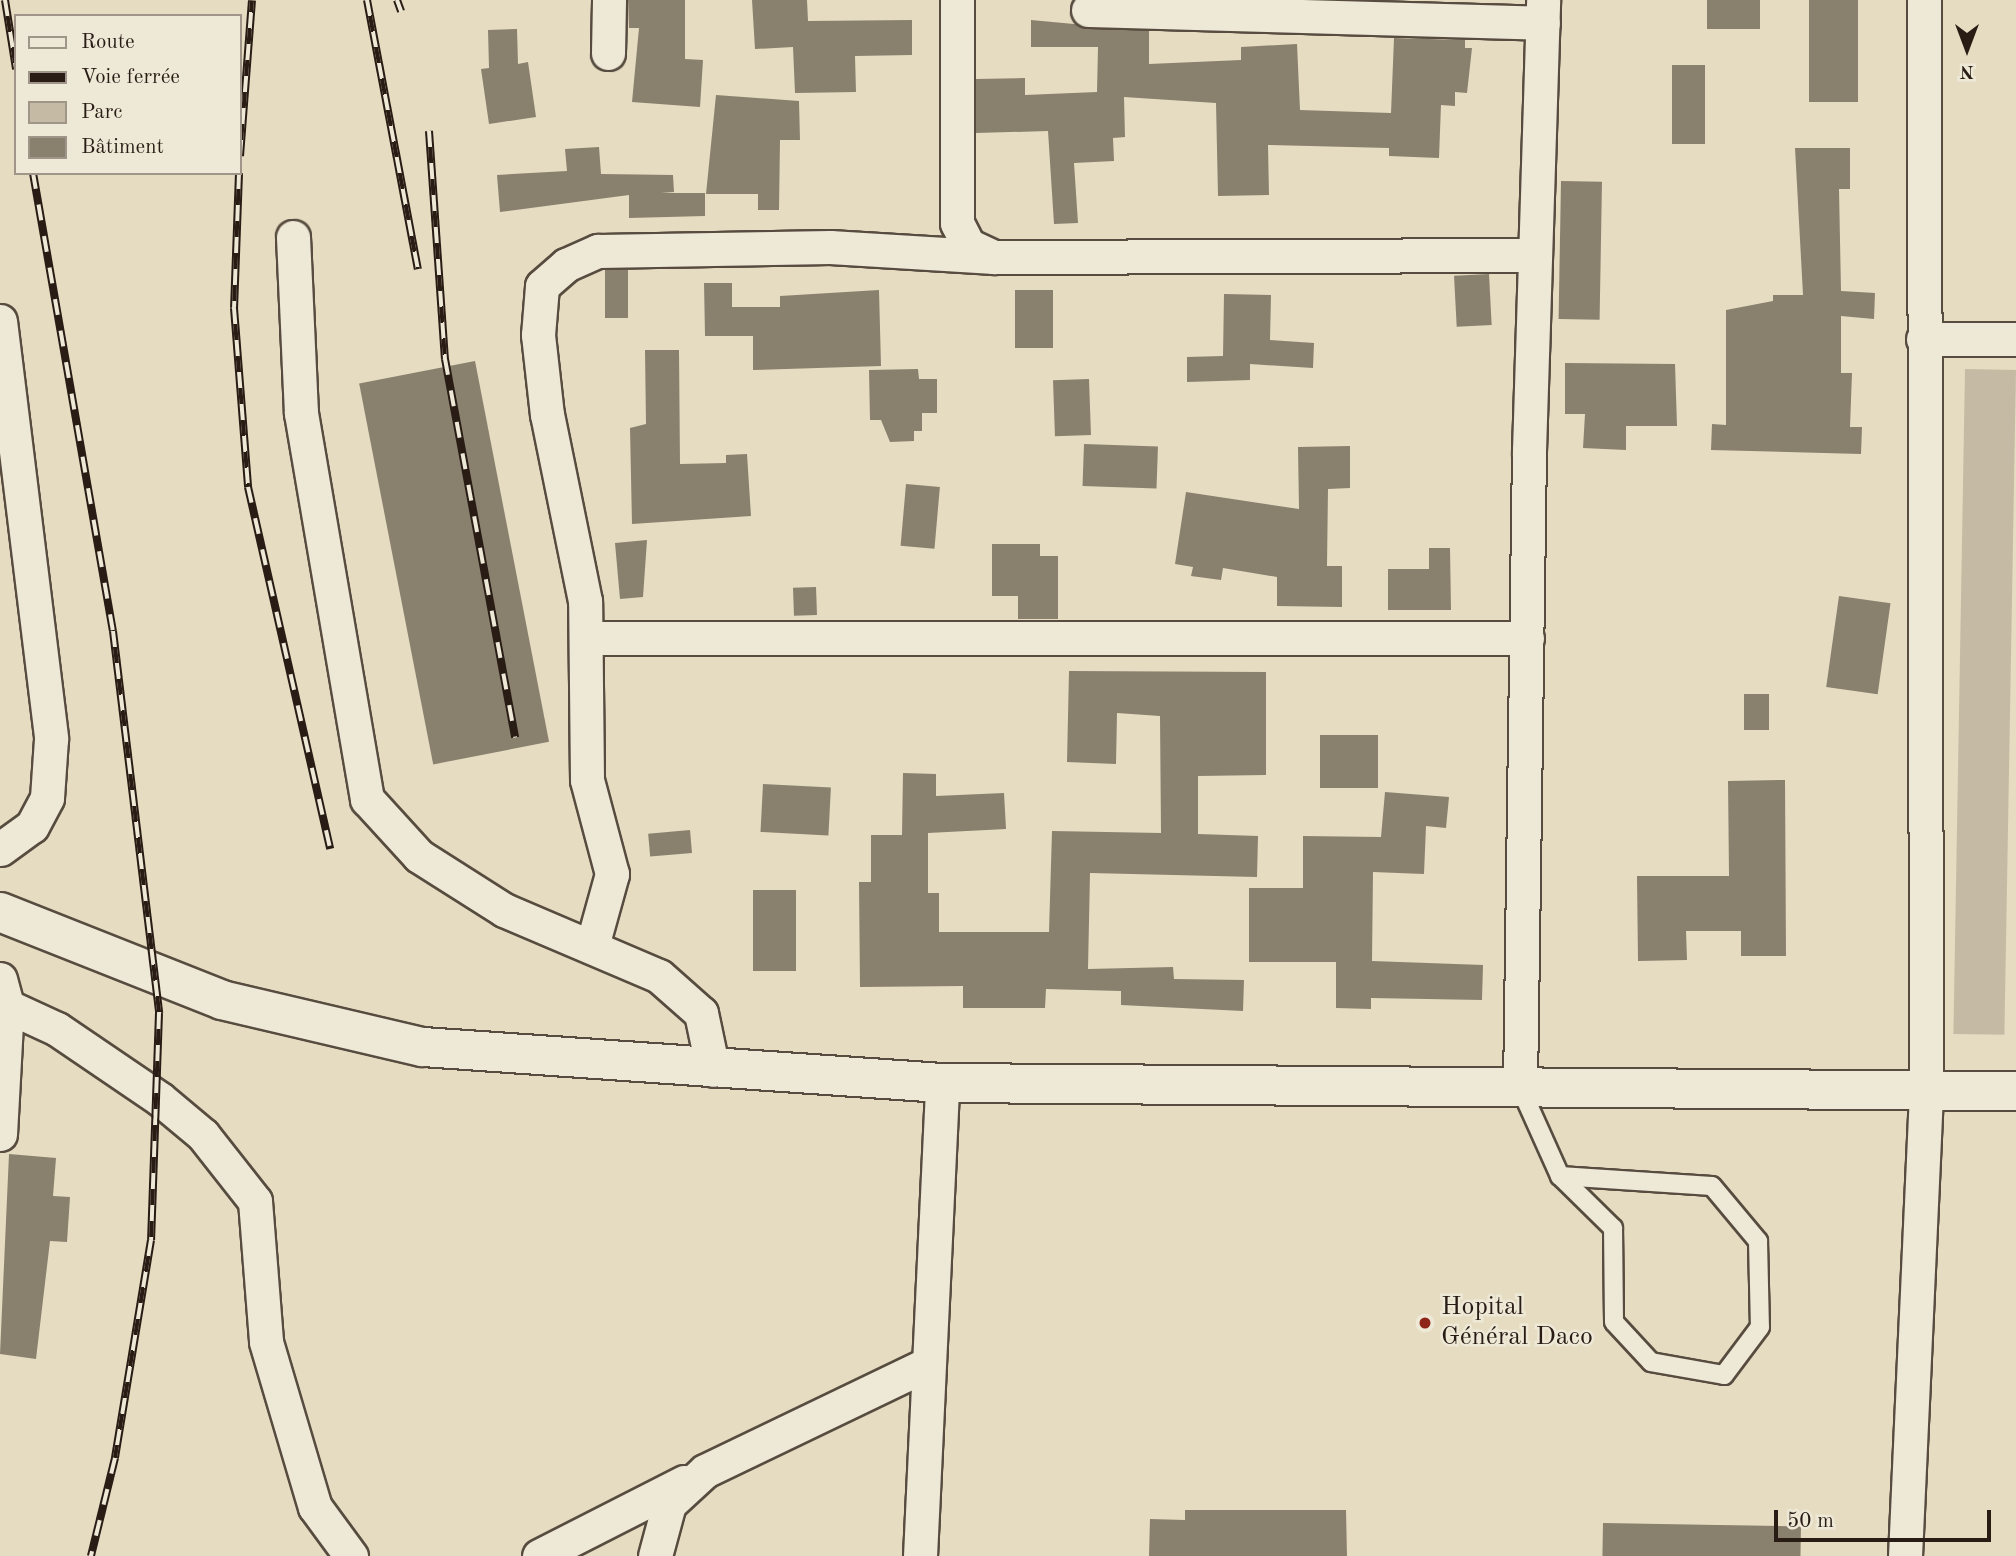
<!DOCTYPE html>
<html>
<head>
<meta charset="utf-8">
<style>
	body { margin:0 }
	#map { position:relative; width:2016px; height:1556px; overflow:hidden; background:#e5dcc1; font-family:"Old Standard TT",serif }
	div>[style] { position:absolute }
	.green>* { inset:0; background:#c5bba4; transform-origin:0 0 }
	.building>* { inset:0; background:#8a806e; transform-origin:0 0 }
	.roads { filter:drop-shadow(2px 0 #574c3f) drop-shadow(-2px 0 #574c3f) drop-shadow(0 2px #574c3f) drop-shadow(0 -2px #574c3f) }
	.service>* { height:18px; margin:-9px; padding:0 9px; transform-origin:9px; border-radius:9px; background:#eee8d7 }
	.minor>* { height:33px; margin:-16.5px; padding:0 16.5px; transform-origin:16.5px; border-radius:16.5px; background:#eee8d7 }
	.tertiary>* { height:38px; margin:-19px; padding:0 19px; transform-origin:19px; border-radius:19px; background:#eee8d7 }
	.rail>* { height:8px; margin-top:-4px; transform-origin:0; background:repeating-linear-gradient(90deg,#eee8d7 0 16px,#281c14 0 32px); box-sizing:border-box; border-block:2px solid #281c14 }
	.dots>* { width:19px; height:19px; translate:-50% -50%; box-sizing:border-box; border:4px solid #eee8d7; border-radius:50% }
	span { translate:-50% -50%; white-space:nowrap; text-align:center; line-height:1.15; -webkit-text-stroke:5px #eee8d7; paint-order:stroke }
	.poi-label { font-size:26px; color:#281c14 }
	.left { translate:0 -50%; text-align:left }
	.legend { position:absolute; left:14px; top:14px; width:228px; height:161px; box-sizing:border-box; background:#eee8d7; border:2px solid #9f9689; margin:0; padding:9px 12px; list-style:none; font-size:21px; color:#281c14 }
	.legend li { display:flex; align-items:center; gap:14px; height:35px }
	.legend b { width:35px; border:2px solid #9f9689 }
	.north { position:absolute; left:1932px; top:14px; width:70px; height:70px; -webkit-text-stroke:5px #eee8d7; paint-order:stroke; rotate:180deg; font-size:19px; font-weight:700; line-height:28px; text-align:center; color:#281c14 }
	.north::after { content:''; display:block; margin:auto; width:24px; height:32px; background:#281c14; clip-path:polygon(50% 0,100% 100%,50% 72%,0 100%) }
	.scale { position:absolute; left:1774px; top:1510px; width:217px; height:32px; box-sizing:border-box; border:4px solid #281c14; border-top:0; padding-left:9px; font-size:21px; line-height:24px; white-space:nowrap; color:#281c14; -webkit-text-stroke:5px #eee8d7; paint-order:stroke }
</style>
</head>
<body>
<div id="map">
	<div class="green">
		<div style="left:1965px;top:369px;width:51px;height:665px;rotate:1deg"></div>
	</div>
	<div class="building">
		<div style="clip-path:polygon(628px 0,685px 0,685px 59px,703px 60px,700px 107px,632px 102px,639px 28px,629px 28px)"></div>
		<div style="clip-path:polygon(752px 0,807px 0,808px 21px,912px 20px,912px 55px,855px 56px,856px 92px,795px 93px,793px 47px,755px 49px)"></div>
		<div style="left:1707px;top:0;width:53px;height:29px"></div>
		<div style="left:1809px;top:0;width:49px;height:102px"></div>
		<div style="clip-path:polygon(1031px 20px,1149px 31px,1149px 64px,1241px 60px,1241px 47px,1297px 44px,1300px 110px,1391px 113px,1394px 38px,1465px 40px,1465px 48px,1472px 48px,1467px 93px,1455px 92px,1455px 106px,1441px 105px,1439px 158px,1389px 156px,1389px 148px,1268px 145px,1269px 195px,1218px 196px,1216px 103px,1124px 97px,1125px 137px,1113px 138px,1114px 161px,1074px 163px,1078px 223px,1054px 224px,1048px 131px,976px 133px,976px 79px,1025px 78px,1025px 95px,1097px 92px,1098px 47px,1031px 47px)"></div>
		<div style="clip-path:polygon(517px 29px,518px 64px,528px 62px,536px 117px,489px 124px,481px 69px,489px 68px,488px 30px)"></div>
		<div style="left:1672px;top:65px;width:33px;height:79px"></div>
		<div style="clip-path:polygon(716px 95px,799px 101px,800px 140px,780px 140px,779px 210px,758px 210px,758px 194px,706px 194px)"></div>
		<div style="clip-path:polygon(599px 147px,601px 174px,673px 175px,674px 192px,661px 193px,705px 193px,705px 216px,629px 218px,629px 195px,500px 212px,497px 175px,567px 171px,565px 149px)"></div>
		<div style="clip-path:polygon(1795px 148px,1850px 148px,1850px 189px,1839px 189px,1841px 291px,1875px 293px,1874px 319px,1841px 316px,1841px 373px,1852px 373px,1850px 427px,1862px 427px,1861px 454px,1711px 450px,1712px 424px,1726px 425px,1726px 310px,1773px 301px,1773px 295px,1803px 295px)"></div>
		<div style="left:1561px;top:181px;width:41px;height:138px;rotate:1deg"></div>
		<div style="left:605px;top:270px;width:23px;height:48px"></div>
		<div style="left:1489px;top:274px;width:51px;height:35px;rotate:87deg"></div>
		<div style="clip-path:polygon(704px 283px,732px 283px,732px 307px,780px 307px,780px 296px,879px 290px,881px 366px,753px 370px,753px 336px,705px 336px)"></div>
		<div style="left:1015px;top:290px;width:38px;height:58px"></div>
		<div style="clip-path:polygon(1224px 294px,1271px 295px,1270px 340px,1314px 343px,1313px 368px,1250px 364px,1250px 380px,1187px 382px,1187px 357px,1223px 356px)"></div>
		<div style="clip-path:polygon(645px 350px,679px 350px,680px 464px,726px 463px,726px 455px,747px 454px,751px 516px,632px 524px,630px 428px,646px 424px)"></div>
		<div style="left:475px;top:361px;width:388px;height:118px;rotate:79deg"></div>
		<div style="clip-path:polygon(1565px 363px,1675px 364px,1677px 426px,1626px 426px,1626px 450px,1583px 448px,1585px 414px,1565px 414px)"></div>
		<div style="clip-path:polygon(918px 369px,919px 379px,937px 379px,937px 413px,922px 413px,922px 431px,914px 431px,914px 441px,890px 442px,881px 420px,870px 420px,869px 370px)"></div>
		<div style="left:1089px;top:379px;width:56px;height:36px;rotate:88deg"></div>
		<div style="left:1084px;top:444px;width:74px;height:42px;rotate:2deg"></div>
		<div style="clip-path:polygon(1350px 446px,1350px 488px,1328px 489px,1327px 566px,1342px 566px,1342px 607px,1277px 606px,1277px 577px,1223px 568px,1221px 580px,1191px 576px,1193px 567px,1175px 564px,1186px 492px,1299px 509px,1298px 447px)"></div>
		<div style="left:906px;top:484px;width:34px;height:62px;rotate:5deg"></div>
		<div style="clip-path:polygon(647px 540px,643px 597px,620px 599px,615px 543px)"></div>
		<div style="clip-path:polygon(992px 544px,1040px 544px,1040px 556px,1058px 556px,1058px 619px,1018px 619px,1018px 596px,992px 596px)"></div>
		<div style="clip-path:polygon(1429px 548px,1450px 548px,1451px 610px,1388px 610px,1388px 569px,1429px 569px)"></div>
		<div style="left:816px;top:587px;width:28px;height:23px;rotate:88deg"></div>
		<div style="left:1839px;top:596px;width:52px;height:92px;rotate:8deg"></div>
		<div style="clip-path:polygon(1069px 671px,1266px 672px,1266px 775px,1198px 776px,1198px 834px,1258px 836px,1257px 877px,1090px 873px,1088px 969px,1173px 967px,1174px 979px,1244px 980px,1243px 1011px,1121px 1005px,1121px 991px,1046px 989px,1045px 1008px,963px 1008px,963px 986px,860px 987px,859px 882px,871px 882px,871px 835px,902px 835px,903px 773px,936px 774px,936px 796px,1004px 793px,1006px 829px,928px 833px,928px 893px,939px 893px,939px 932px,1049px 932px,1052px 831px,1161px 833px,1160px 716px,1117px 713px,1116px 764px,1067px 762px)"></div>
		<div style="left:1744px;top:694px;width:25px;height:36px"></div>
		<div style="left:1320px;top:735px;width:58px;height:53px"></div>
		<div style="clip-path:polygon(1785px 780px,1786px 956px,1741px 956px,1741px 931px,1686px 931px,1687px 960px,1638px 961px,1637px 876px,1729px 876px,1728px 781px)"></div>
		<div style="left:763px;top:784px;width:68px;height:48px;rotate:3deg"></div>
		<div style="clip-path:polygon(1385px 792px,1449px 797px,1446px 828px,1426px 826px,1424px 874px,1373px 872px,1372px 961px,1483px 965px,1482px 1000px,1371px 998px,1371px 1009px,1336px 1008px,1336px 962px,1249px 962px,1249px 888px,1303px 888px,1303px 836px,1381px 837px)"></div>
		<div style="left:690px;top:830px;width:23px;height:42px;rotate:85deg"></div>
		<div style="left:753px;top:890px;width:43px;height:81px"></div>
		<div style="clip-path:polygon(9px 1154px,56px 1158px,53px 1196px,70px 1197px,67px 1242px,50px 1241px,36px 1359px,0 1354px)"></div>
		<div style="clip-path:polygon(1185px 1510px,1346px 1510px,1347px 1556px,1149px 1556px,1150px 1519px,1185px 1520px)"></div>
		<div style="left:1603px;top:1523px;width:198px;height:33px;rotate:1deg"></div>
	</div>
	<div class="roads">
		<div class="service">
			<div style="left:1520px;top:1087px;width:98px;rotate:65.8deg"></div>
			<div style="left:1560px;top:1176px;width:152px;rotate:3.8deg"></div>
			<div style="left:1712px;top:1186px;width:72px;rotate:50.1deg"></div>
			<div style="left:1758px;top:1241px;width:86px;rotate:88.7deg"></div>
			<div style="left:1760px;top:1327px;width:60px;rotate:126.9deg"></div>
			<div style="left:1724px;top:1375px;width:74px;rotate:-169.9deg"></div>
			<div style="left:1651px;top:1362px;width:54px;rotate:-132.8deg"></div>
			<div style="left:1614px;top:1322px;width:94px;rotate:-90.6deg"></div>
			<div style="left:1613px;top:1228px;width:74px;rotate:-135.5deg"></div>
		</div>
		<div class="minor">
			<div style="left:957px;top:0;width:223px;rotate:90deg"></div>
			<div style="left:957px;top:223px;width:25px;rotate:63deg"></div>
			<div style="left:968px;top:245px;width:29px;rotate:25deg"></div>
			<div style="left:994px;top:257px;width:541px;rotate:-0.21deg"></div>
			<div style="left:1088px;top:10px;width:455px;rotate:1.6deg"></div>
			<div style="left:608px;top:53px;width:53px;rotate:-88.9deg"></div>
			<div style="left:293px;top:237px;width:176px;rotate:87.4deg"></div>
			<div style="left:301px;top:413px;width:392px;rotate:80.3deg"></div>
			<div style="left:367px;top:799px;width:77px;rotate:47.6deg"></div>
			<div style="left:419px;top:856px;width:101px;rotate:32.4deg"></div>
			<div style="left:504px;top:910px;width:168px;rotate:23.1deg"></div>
			<div style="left:659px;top:976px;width:56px;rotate:41.4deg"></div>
			<div style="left:701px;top:1013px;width:58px;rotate:78.1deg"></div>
			<div style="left:0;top:321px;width:421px;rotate:83deg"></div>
			<div style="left:51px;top:739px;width:59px;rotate:93.9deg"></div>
			<div style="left:47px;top:798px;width:32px;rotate:118deg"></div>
			<div style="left:32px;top:826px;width:39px;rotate:144deg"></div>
			<div style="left:1923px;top:339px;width:93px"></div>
			<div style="left:587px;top:638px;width:940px"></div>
			<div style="left:592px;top:946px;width:75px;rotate:-74.5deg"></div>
			<div style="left:612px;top:874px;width:97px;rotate:-104.9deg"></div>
			<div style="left:587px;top:780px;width:179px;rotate:-90.6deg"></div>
			<div style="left:585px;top:601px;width:190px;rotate:-101.5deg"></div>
			<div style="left:547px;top:415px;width:81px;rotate:-96.4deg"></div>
			<div style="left:538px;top:335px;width:49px;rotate:-85.3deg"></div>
			<div style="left:542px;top:286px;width:32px;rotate:-41deg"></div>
			<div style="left:566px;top:265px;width:35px;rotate:-24deg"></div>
			<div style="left:598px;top:251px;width:232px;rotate:-1deg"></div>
			<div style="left:830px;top:247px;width:164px;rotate:3.5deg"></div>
			<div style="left:0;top:979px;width:28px;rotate:75deg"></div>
			<div style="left:7px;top:1006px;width:55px;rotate:24.7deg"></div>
			<div style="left:57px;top:1029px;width:125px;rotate:34.2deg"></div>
			<div style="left:160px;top:1099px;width:56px;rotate:39.9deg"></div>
			<div style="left:203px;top:1135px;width:84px;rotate:51.8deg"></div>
			<div style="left:255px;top:1201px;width:141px;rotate:85.5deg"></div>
			<div style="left:266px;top:1342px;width:172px;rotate:73.5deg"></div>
			<div style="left:315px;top:1507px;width:61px;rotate:53.7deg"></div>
			<div style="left:1520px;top:1087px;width:636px;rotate:-89.19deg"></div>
			<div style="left:1529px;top:451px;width:451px;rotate:-88.2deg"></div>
			<div style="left:0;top:1134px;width:128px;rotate:-86.9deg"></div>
			<div style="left:539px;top:1556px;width:163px;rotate:-27deg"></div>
			<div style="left:655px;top:1556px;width:54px;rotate:-74.9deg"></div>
			<div style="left:669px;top:1504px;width:49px;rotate:-42.5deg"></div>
			<div style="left:705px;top:1471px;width:244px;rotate:-25.7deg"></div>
			<div style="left:920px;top:1556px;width:474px;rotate:-87.3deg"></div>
			<div style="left:1905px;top:1556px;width:466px;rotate:-87.4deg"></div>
			<div style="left:1926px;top:1090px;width:1090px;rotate:-90.11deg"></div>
		</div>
		<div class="tertiary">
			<div style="left:0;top:912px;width:239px;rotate:21.6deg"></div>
			<div style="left:222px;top:1000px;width:206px;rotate:13.2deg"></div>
			<div style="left:423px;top:1047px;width:520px;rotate:3.97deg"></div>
			<div style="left:942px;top:1083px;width:1074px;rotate:0.43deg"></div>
		</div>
	</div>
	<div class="rail">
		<div style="left:5px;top:0;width:70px;rotate:80.9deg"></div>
		<div style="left:367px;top:0;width:274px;rotate:79.3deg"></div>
		<div style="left:397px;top:0;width:12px;rotate:70deg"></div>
		<div style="left:429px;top:131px;width:229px;rotate:86deg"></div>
		<div style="left:445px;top:359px;width:385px;rotate:79.5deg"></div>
		<div style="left:240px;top:156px;width:156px;rotate:-85.6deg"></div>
		<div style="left:33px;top:173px;width:465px;rotate:80.1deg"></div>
		<div style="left:113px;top:631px;width:385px;rotate:83.1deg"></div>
		<div style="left:159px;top:1013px;width:227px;rotate:92deg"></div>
		<div style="left:151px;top:1240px;width:221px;rotate:99.4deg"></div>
		<div style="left:115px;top:1458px;width:101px;rotate:103.8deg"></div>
		<div style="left:239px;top:173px;width:135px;rotate:92.1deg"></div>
		<div style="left:234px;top:308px;width:180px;rotate:85.5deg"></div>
		<div style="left:248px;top:487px;width:371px;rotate:77.2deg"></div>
	</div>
	<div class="dots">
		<div style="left:1425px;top:1323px;background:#8f2418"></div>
	</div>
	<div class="poi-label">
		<span class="left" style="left:1441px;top:1323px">Hopital<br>Général Daco</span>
	</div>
	<ul class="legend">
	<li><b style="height:9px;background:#eee8d7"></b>Route</li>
	<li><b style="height:9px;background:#281c14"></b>Voie ferrée</li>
	<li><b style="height:19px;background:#c5bba4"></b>Parc</li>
	<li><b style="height:19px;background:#8a806e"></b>Bâtiment</li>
	</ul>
	<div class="north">N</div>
	<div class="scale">50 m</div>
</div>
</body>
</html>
